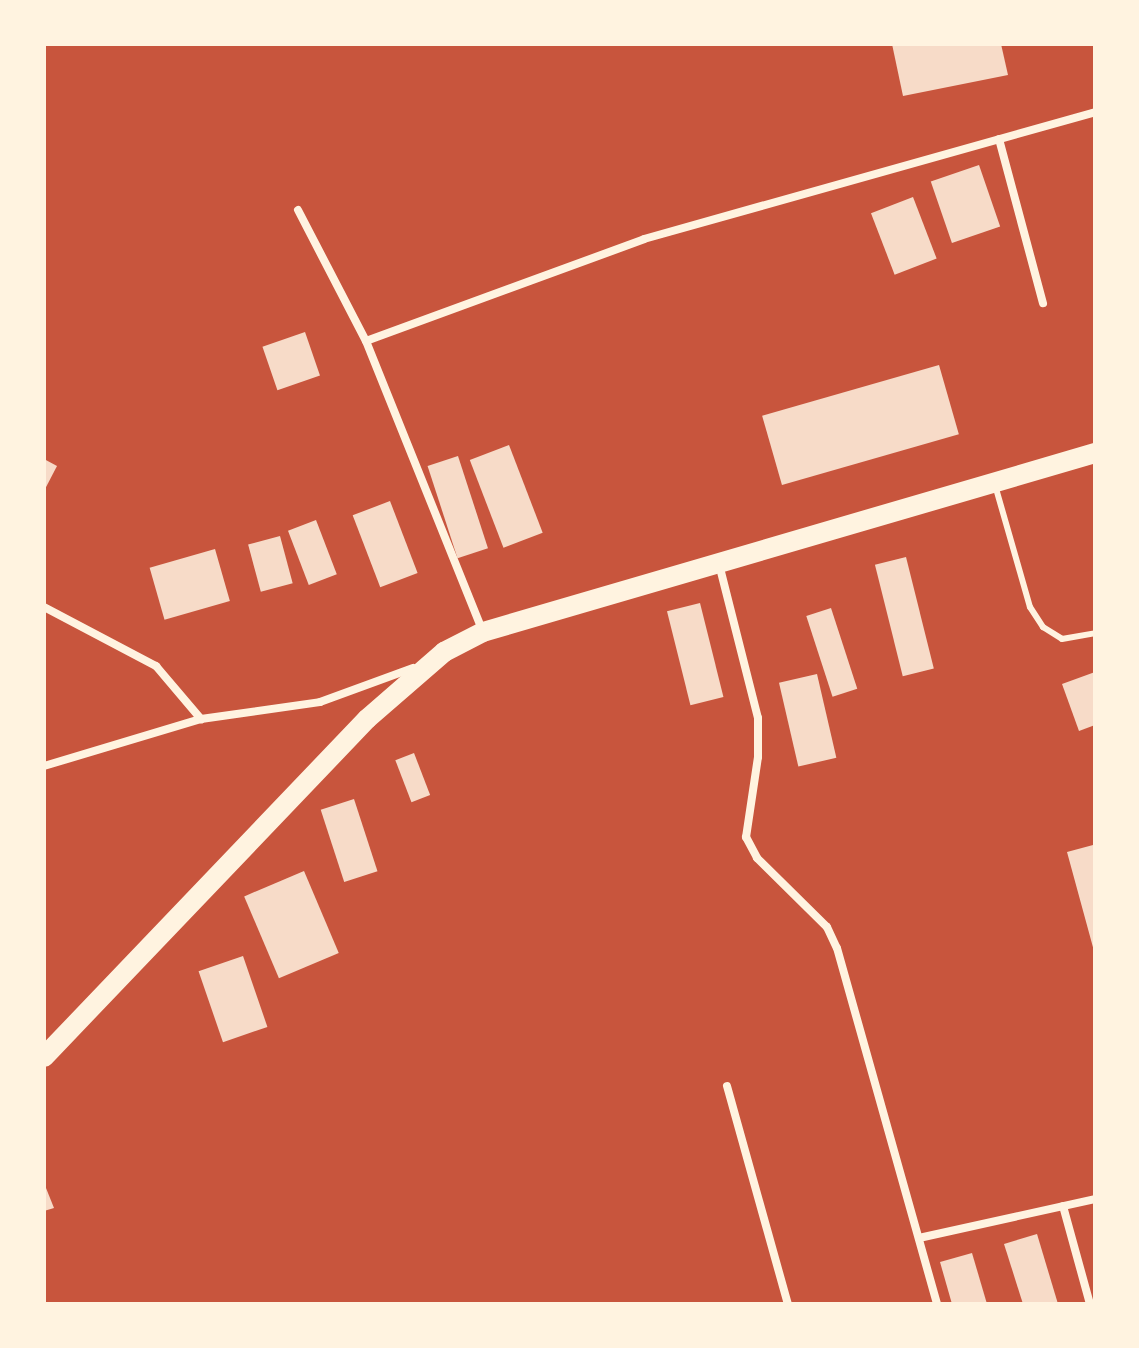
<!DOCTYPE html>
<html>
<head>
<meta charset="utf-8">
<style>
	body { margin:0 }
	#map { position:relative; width:1139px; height:1348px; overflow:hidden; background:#c8553d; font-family:Cabin,sans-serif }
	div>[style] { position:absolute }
	.building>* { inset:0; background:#f7dbc8; transform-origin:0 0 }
	.service>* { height:6px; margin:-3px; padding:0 3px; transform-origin:3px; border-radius:3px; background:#fff3e0 }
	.minor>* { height:8px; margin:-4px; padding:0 4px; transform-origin:4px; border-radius:4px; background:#fff3e0 }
	.primary>* { height:20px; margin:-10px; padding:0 10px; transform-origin:10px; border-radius:10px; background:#fff3e0 }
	span { translate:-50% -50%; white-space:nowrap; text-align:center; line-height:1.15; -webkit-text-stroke:7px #fff3e0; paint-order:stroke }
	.frame { position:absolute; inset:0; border:46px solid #fff3e0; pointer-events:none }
</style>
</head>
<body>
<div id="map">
	<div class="building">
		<div style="clip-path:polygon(892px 44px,1001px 44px,1008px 75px,903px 96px)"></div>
		<div style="left:979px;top:165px;width:65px;height:51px;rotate:71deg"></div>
		<div style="left:913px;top:197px;width:66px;height:45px;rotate:69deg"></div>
		<div style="left:305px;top:332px;width:46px;height:45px;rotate:71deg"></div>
		<div style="left:939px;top:365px;width:72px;height:184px;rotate:74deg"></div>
		<div style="left:509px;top:445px;width:94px;height:42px;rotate:69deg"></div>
		<div style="left:458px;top:456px;width:97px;height:32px;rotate:72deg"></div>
		<div style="clip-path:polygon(44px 459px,57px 466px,44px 491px)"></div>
		<div style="left:390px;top:501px;width:77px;height:40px;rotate:69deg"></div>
		<div style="left:316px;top:520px;width:58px;height:30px;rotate:69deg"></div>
		<div style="left:280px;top:536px;width:49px;height:33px;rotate:75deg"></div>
		<div style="left:215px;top:549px;width:54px;height:68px;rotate:74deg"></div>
		<div style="left:906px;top:557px;width:115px;height:32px;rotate:76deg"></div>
		<div style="left:700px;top:603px;width:97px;height:34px;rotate:76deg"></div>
		<div style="left:831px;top:608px;width:85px;height:26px;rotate:72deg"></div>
		<div style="clip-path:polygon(1095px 672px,1095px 725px,1079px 731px,1062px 684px)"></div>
		<div style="left:817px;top:674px;width:86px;height:39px;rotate:77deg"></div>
		<div style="left:414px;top:753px;width:45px;height:20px;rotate:69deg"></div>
		<div style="left:354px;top:799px;width:76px;height:35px;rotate:72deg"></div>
		<div style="clip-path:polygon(1093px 845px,1095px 854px,1094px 951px,1067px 852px)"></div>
		<div style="left:304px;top:871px;width:89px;height:65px;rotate:67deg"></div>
		<div style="left:243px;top:956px;width:75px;height:47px;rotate:71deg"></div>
		<div style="clip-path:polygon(44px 1183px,54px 1208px,44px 1211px)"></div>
		<div style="clip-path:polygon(1037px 1234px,1058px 1304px,1023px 1304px,1004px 1244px)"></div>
		<div style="clip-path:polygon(972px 1253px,987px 1304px,952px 1304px,940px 1262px)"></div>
	</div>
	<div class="service">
		<div style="left:995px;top:485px;width:127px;rotate:74deg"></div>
		<div style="left:1030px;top:607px;width:24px;rotate:57deg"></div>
		<div style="left:1043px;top:627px;width:22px;rotate:32deg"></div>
		<div style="left:1062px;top:639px;width:34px;rotate:-10deg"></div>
	</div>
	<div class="minor">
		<div style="left:999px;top:139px;width:170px;rotate:75deg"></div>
		<div style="left:298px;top:210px;width:148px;rotate:62.6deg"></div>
		<div style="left:366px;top:341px;width:311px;rotate:68.1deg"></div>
		<div style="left:366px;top:341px;width:296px;rotate:-20.1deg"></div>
		<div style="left:644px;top:239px;width:469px;rotate:-15.7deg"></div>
		<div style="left:719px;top:564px;width:159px;rotate:75.8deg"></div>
		<div style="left:758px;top:718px;width:39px;rotate:90deg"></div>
		<div style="left:758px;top:757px;width:81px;rotate:98.5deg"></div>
		<div style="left:746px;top:837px;width:24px;rotate:62deg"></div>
		<div style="left:757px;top:858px;width:98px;rotate:44.6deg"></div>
		<div style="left:827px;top:927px;width:23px;rotate:65deg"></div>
		<div style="left:837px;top:948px;width:370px;rotate:74.3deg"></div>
		<div style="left:44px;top:607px;width:127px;rotate:27.8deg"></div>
		<div style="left:156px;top:666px;width:70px;rotate:49.7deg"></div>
		<div style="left:44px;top:766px;width:164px;rotate:-16.7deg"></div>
		<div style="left:201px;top:719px;width:120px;rotate:-8.1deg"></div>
		<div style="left:320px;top:702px;width:99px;rotate:-20.1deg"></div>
		<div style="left:727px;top:1086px;width:226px;rotate:74.4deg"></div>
		<div style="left:1063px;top:1206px;width:102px;rotate:74.6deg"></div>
		<div style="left:919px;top:1238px;width:180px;rotate:-12.5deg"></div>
	</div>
	<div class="primary">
		<div style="left:44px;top:1057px;width:468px;rotate:-46.3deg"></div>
		<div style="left:367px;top:719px;width:102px;rotate:-41deg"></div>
		<div style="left:444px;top:652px;width:44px;rotate:-27.1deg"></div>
		<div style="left:483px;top:632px;width:638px;rotate:-16.3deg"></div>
	</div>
	<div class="frame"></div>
</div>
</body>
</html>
